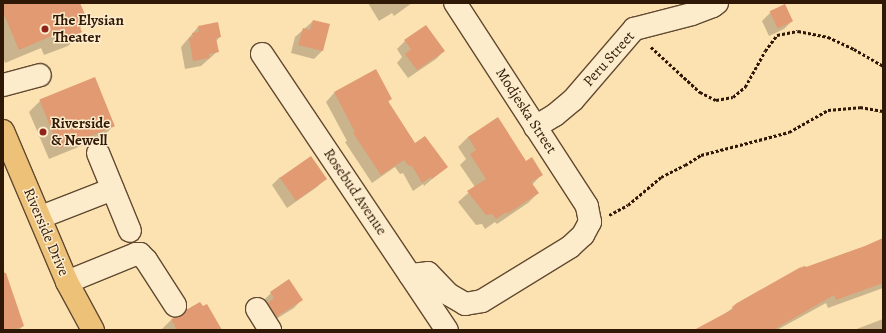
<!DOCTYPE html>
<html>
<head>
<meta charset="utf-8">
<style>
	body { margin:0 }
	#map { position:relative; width:886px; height:333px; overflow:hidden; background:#fce2b1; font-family:Alegreya,serif }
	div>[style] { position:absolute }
	.shadow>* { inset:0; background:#0003 }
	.building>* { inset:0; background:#e19a71; transform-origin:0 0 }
	.path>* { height:2.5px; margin-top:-1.25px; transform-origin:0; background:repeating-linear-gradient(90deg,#2f1806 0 3px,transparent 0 5px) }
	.roads { filter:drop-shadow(1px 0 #624a31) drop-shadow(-1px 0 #624a31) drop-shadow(0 1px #624a31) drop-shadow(0 -1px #624a31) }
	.minor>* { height:22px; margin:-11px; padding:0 11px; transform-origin:11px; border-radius:11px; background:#fdeccc }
	.major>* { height:22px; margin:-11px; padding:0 11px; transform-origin:11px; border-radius:11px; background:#eec178 }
	.dots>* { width:11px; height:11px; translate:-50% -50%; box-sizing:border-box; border:2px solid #fdeccc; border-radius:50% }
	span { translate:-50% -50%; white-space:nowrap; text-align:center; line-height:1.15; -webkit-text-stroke:3px #fdeccc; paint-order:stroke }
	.poi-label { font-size:15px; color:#2f1806; font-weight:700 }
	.left { translate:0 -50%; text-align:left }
	.street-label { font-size:15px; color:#2f1806 }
	.frame { position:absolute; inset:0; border:4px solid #2f1806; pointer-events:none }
</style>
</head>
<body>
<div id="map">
	<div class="shadow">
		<div style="clip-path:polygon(3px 3px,79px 3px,87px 21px,80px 28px,81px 32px,68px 46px,44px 55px,41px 48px,5px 63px,3px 57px)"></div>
		<div style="clip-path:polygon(368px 3px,412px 3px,394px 16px,392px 13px,379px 21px)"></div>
		<div style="clip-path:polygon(785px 5px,792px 21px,784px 29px,769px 36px,762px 21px,770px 13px)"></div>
		<div style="clip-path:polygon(313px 21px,322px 51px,314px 59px,291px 53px,295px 37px)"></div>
		<div style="clip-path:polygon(217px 23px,220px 37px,216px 41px,218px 51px,201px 66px,185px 69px,181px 47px,198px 27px)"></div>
		<div style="clip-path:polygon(405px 41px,444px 51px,436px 59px,408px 78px,397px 63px,402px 57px,397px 49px)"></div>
		<div style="clip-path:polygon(376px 71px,391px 99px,388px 102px,415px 145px,446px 167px,424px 186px,423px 184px,413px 191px,403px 173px,400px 174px,395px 167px,372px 183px,345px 142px,347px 141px,326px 102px,334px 93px)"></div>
		<div style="clip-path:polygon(94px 78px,114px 125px,103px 137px,49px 159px,29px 112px,40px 101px)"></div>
		<div style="clip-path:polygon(498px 119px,525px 162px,542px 174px,532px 185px,538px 193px,528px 203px,497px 224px,495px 222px,485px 229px,482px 224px,476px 225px,458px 202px,475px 187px,460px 165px,466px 159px,458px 147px,468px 137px)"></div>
		<div style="clip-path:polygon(280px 177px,325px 179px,317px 187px,287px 208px,272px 185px)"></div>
		<div style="clip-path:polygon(883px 240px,883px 288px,828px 308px,826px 303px,777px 330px,703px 330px,738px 304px,805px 268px)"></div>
		<div style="clip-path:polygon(3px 268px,23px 326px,19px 330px,3px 330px)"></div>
		<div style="clip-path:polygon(271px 293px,302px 299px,294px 308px,268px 324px,263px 301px)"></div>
		<div style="clip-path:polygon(180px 317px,221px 330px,161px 330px,171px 320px)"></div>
		<div style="clip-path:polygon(883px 319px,883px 330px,854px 330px)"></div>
	</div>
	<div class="building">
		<div style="clip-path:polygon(3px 3px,80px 3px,88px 21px,79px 25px,82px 32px,58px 43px,54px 35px,19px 50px,3px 12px)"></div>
		<div style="left:785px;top:4px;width:19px;height:17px;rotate:65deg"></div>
		<div style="clip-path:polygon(313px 20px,330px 24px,323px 51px,298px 45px,303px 28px,310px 30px)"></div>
		<div style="clip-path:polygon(218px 22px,221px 37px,216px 38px,219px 52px,209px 54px,210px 58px,193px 61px,189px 38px,193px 37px,192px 33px,199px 32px,198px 26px)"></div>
		<div style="clip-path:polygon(426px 25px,445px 51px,417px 70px,405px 54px,411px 49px,404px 40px)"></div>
		<div style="clip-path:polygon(376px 69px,392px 99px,388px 101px,415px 143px,425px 136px,448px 167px,432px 179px,431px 177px,422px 183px,412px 166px,409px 166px,404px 160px,381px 175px,353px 133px,355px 132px,334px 92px)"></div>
		<div style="left:95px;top:77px;width:53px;height:60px;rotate:68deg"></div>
		<div style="clip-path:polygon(498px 117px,526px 161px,532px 157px,543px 175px,531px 182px,539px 193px,507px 214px,506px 212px,496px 219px,492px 214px,486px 215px,467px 191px,486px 179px,470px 154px,476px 150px,468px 137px)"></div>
		<div style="left:311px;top:156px;width:28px;height:38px;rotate:55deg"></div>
		<div style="clip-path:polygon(883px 238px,883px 283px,836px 300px,834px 295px,773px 330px,694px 330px,733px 309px,732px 307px,737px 303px,799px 268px,805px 266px,806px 267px,865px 246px)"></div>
		<div style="clip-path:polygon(3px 273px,6px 273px,24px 326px,13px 330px,3px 330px)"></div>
		<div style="clip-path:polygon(289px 279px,303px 300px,276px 317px,268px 303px,274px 298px,270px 292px)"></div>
		<div style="clip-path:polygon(200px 302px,203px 306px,207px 304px,222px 330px,177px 330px,171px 319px,181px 316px,186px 310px)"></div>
	</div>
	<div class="path">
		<div style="left:651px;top:47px;width:67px;rotate:42.6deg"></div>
		<div style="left:700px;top:92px;width:18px;rotate:27deg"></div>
		<div style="left:716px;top:100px;width:17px;rotate:-10deg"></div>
		<div style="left:733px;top:97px;width:16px;rotate:-40deg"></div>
		<div style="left:745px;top:87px;width:41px;rotate:-60.9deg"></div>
		<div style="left:765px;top:51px;width:20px;rotate:-53deg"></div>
		<div style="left:777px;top:35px;width:21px;rotate:-11deg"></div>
		<div style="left:798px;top:31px;width:31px;rotate:11deg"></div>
		<div style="left:828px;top:37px;width:29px;rotate:25deg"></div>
		<div style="left:854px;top:49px;width:34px;rotate:30deg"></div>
		<div style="left:609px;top:215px;width:21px;rotate:-28deg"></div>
		<div style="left:628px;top:205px;width:43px;rotate:-40.3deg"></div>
		<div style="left:661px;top:177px;width:27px;rotate:-27deg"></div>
		<div style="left:685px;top:165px;width:19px;rotate:-32deg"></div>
		<div style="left:701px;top:155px;width:91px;rotate:-14.6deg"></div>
		<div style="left:789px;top:132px;width:45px;rotate:-29.4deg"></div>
		<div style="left:828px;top:110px;width:32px;rotate:-5deg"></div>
		<div style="left:860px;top:107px;width:23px;rotate:10deg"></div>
	</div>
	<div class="roads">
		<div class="minor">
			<div style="left:262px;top:54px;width:332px;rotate:56.2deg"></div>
			<div style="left:3px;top:85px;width:38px;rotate:-15deg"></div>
			<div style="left:535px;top:127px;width:23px;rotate:-31deg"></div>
			<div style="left:555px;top:115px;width:23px;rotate:-40deg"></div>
			<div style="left:573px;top:100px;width:94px;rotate:-49.3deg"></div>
			<div style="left:634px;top:29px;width:60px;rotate:-14.5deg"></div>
			<div style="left:692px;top:14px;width:22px;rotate:-21deg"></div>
			<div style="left:713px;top:6px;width:5px;rotate:-37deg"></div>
			<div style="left:98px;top:153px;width:84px;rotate:67.7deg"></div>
			<div style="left:41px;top:217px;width:77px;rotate:-21.3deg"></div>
			<div style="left:410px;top:275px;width:18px;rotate:-6deg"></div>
			<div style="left:428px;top:273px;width:29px;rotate:46deg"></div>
			<div style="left:448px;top:294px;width:20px;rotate:30deg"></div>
			<div style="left:465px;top:304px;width:17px;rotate:-10deg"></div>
			<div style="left:482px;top:301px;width:103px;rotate:-31.5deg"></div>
			<div style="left:570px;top:247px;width:18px;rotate:-43deg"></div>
			<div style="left:583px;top:235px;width:15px;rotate:-62deg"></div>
			<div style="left:590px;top:222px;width:16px;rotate:-101deg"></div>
			<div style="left:587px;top:206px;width:242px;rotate:-123deg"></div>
			<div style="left:67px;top:282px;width:74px;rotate:-22.1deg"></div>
			<div style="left:136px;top:254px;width:4px"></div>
			<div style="left:140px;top:254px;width:8px;rotate:45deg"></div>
			<div style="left:146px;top:260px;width:54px;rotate:57.2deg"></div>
			<div style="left:257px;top:309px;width:25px;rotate:58deg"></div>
		</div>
		<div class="major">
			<div style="left:3px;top:131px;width:164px;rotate:67deg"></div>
			<div style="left:67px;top:282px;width:55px;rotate:61.6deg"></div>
		</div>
	</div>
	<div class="dots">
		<div style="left:45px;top:29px;background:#8f2418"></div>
		<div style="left:43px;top:132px;background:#8f2418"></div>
	</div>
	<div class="poi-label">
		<span class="left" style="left:53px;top:29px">The Elysian<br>Theater</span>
		<span class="left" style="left:51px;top:132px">Riverside<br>&amp; Newell</span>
	</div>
	<div class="street-label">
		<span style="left:609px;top:59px;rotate:-48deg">Peru Street</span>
		<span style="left:526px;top:111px;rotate:57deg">Modjeska Street</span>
		<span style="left:355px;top:192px;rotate:56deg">Rosebud Avenue</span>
		<span style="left:46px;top:232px;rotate:67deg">Riverside Drive</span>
	</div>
	<div class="frame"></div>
</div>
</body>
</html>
